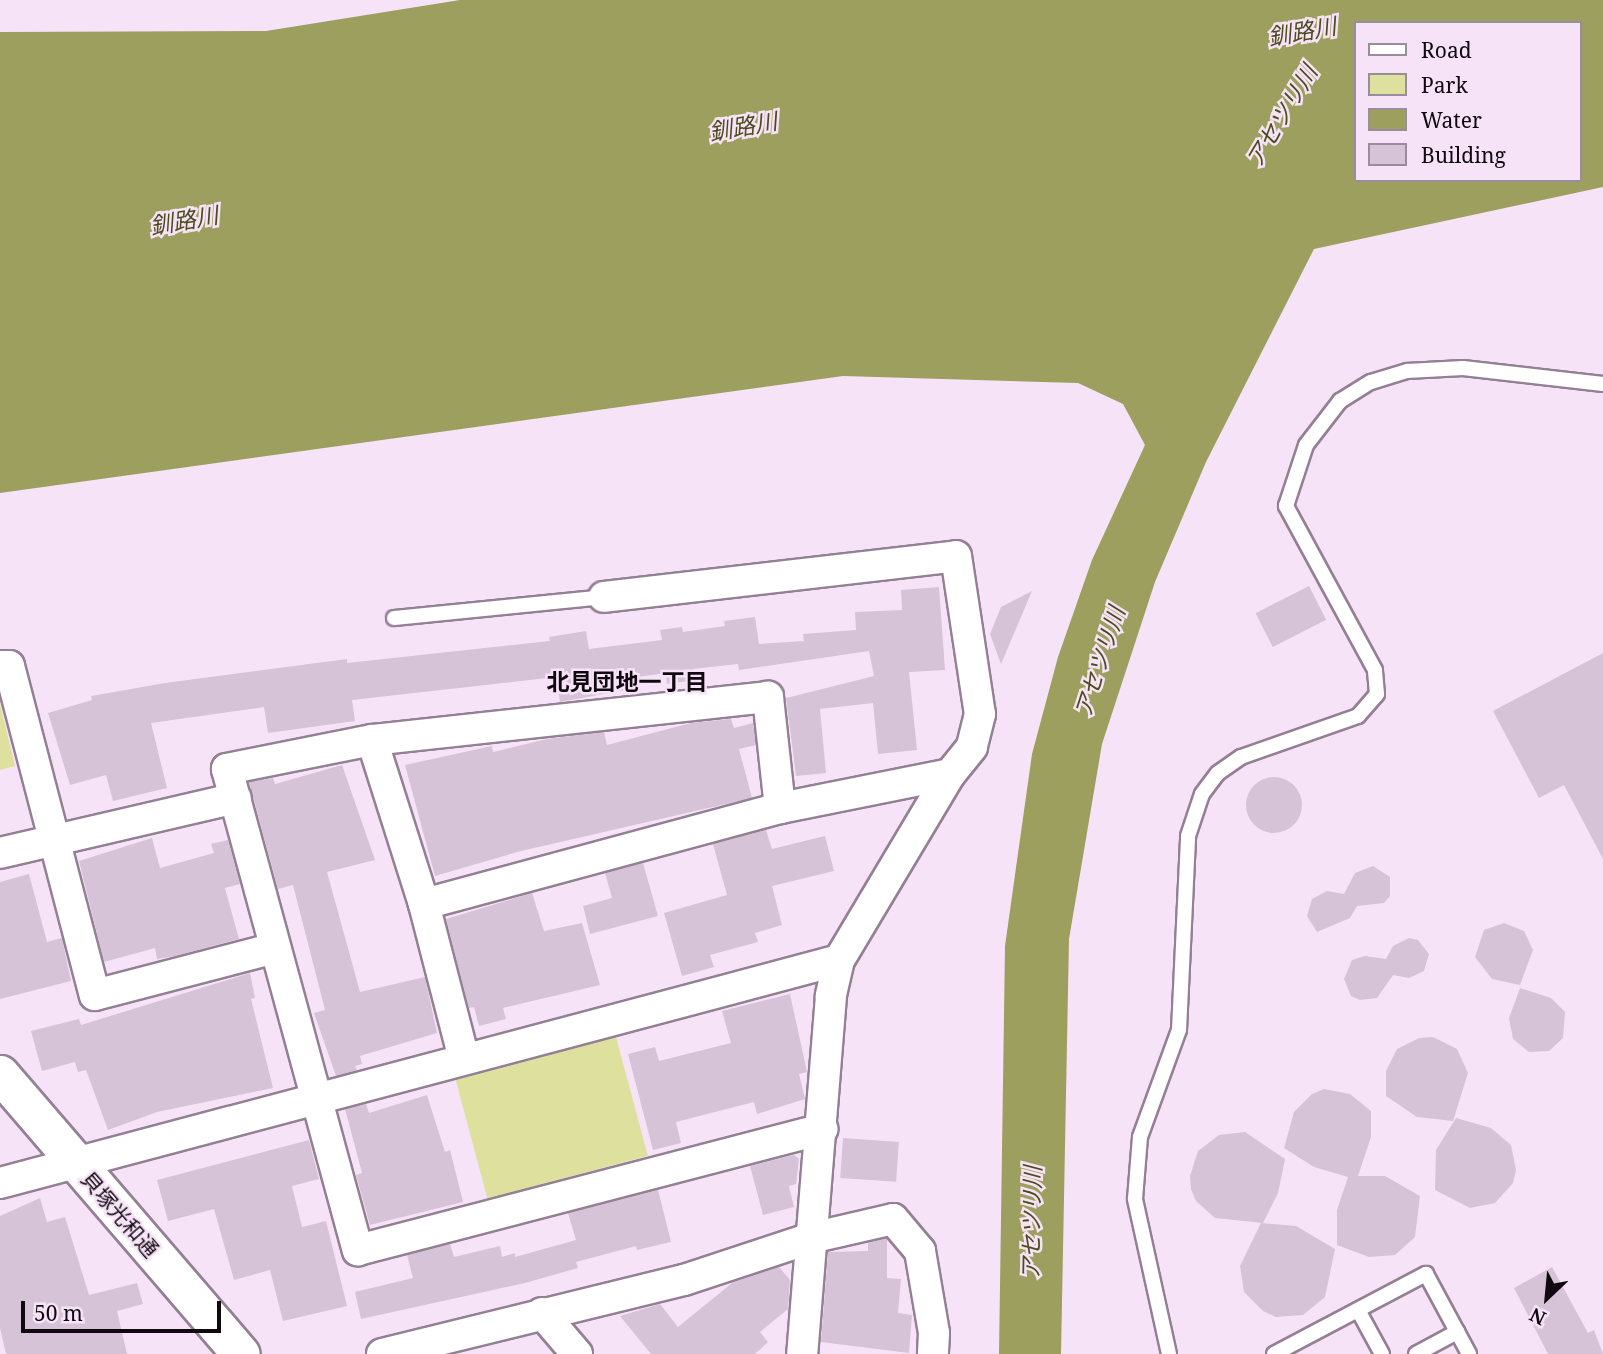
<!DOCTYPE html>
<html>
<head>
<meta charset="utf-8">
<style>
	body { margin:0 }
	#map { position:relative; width:1603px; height:1354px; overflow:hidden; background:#f7e3f7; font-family:"Noto Serif","Noto Sans JP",serif }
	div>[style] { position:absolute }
	.green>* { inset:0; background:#dee09d; transform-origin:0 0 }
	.water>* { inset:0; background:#9d9f5e }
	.building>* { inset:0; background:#d7c3d7; transform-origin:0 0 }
	.round { border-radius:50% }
	.roads { filter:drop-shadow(2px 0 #938193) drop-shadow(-2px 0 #938193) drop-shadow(0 2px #938193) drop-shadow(0 -2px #938193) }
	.service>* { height:14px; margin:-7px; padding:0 7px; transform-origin:7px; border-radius:7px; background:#fff }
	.minor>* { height:30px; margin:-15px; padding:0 15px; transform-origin:15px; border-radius:15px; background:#fff }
	.tertiary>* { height:37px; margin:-18.5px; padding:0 18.5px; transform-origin:18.5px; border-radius:18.5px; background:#fff }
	span { translate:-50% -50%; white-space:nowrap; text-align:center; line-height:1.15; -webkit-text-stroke:5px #f7e3f7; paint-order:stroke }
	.street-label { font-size:21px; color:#100a10 }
	.water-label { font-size:23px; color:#4b4c1a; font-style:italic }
	.neighbourhood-label { font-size:23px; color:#100a10; font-weight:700 }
	.legend { position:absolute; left:1354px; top:21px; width:228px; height:161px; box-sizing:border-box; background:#f7e3f7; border:2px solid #9b8c9b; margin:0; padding:9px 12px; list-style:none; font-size:21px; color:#100a10 }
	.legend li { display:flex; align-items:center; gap:14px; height:35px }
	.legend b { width:35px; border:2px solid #9b8c9b }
	.north { position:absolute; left:1512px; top:1263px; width:70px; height:70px; -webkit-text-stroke:5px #f7e3f7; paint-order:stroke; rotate:206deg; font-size:19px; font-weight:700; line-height:28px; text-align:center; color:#100a10 }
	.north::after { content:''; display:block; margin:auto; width:24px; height:32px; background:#100a10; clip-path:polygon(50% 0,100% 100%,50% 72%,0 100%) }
	.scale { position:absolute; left:21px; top:1301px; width:200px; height:32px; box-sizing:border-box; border:4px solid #100a10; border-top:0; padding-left:9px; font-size:21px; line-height:24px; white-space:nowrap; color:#100a10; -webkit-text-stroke:5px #f7e3f7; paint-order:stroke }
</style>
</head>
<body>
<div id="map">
	<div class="green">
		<div style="clip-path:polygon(0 704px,15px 766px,0 770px)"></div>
		<div style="left:616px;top:1037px;width:123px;height:166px;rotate:75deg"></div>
	</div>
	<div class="water">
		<div style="clip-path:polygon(evenodd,460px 0,1603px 0,1603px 187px,1314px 249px,1206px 462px,1155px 582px,1102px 744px,1069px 939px,1061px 1354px,999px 1354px,1005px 946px,1032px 754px,1058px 657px,1092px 560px,1145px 445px,1123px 404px,1078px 383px,843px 376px,0 493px,0 32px,266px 31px,460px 0,1356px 23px,1580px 23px,1580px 180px,1356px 180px,1356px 23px)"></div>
	</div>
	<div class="building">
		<div style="left:1309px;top:586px;width:38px;height:60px;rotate:63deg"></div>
		<div style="clip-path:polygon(939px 587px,945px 670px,909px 672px,917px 750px,878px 754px,873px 703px,820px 709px,826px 773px,796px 776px,786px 698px,874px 676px,869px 651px,739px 670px,738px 664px,693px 669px,695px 680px,667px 684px,666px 673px,623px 679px,625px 690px,560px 702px,556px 677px,352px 700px,355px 721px,268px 733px,264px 707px,151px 723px,167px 788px,113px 801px,106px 775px,70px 785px,48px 713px,92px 700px,91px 696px,165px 683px,347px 659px,347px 663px,550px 641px,549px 637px,586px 631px,589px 649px,662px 640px,660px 630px,682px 627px,683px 632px,725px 626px,724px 621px,755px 617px,759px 644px,804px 641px,803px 634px,856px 630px,855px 612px,902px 610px,901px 590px)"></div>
		<div style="clip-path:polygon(1032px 591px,1001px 664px,990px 634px,1001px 607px)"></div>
		<div style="clip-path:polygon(1603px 653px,1603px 859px,1564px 785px,1539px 798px,1493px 711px)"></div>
		<div style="clip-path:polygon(731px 719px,734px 728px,753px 723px,756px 745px,739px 749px,752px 798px,521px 851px,435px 876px,405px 765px,492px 746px,493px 752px,547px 739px,604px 732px,607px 745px,691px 723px)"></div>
		<div style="clip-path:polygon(342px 765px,375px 860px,327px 872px,360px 992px,425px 977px,437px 1033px,360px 1056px,362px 1064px,355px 1066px,357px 1070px,336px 1076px,314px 1013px,325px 1010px,293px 885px,278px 889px,249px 782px,273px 778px,275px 784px)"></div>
		<div class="round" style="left:1246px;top:777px;width:56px;height:56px"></div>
		<div style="clip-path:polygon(766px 830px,772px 849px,825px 836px,834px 871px,772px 886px,782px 925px,755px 933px,758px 942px,710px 955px,714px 967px,682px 976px,664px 913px,727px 895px,713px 844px)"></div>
		<div style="clip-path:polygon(152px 838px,160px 868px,214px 853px,211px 844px,228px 840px,240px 884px,225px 888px,239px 939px,175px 956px,157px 959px,155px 948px,104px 962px,79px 861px)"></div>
		<div style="clip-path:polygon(643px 863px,658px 916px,590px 934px,583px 906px,612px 898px,605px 873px)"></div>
		<div style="clip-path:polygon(1373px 866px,1390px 877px,1390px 896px,1384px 903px,1357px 906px,1350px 918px,1317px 932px,1307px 916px,1312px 899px,1327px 891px,1344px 894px,1355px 873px)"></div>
		<div style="clip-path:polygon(29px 874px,47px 942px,62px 938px,71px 981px,0 999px,0 882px)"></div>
		<div style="clip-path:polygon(532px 893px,544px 931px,582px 923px,600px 985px,503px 1008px,506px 1019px,479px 1026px,474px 1007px,469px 1008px,446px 919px)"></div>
		<div style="clip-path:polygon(1504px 923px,1524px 931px,1533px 950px,1520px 985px,1492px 979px,1475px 957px,1484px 930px)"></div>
		<div style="clip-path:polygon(1409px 938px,1418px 940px,1429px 954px,1424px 971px,1409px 978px,1393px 975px,1377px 998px,1360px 1000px,1351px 996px,1344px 979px,1352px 960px,1365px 956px,1386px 959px,1393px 946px)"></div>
		<div style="clip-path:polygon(250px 973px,255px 998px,251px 999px,273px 1088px,157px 1112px,108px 1130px,86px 1070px,78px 1072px,75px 1062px,42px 1071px,31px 1031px,79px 1019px,81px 1025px)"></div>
		<div style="clip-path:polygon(1520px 988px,1551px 998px,1565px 1012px,1563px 1038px,1549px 1051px,1529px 1052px,1513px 1039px,1509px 1018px)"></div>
		<div style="clip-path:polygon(790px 994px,807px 1072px,799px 1074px,805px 1099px,757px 1114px,754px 1102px,676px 1122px,681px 1143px,653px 1150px,628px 1054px,655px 1047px,659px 1061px,731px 1043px,722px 1011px)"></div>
		<div style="clip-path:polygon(1433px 1037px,1457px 1049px,1468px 1073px,1453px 1121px,1417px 1117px,1386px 1096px,1386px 1071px,1397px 1049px,1419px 1038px)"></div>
		<div style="clip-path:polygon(1324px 1089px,1350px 1094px,1371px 1111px,1371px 1137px,1358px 1176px,1385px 1176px,1420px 1196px,1415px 1237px,1395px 1255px,1369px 1257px,1337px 1245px,1337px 1210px,1348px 1177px,1314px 1167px,1284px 1148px,1294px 1112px,1312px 1094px)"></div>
		<div style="clip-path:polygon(427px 1095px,445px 1152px,450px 1150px,463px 1202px,370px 1225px,356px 1175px,362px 1173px,345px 1109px,366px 1104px,369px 1113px)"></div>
		<div style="clip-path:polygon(1456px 1118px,1491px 1128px,1511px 1145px,1516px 1170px,1513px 1183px,1495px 1203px,1470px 1208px,1435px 1190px,1436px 1150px)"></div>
		<div style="clip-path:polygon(1245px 1132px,1285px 1159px,1278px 1193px,1263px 1223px,1215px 1218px,1196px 1201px,1191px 1189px,1190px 1176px,1198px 1151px,1219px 1135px)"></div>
		<div style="left:843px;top:1138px;width:56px;height:40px;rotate:4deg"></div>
		<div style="clip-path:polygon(309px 1140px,319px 1179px,292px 1186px,302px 1227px,326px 1221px,347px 1306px,283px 1321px,270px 1270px,234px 1280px,214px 1209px,168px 1221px,157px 1180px)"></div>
		<div style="clip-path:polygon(794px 1155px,799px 1159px,796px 1184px,789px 1186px,794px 1207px,763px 1215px,750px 1166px)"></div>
		<div style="clip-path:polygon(658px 1190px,671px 1242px,637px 1250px,636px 1246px,576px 1262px,578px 1268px,525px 1283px,361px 1319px,355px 1292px,413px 1278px,407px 1255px,450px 1244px,454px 1257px,500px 1246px,502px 1257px,515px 1253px,515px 1257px,576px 1240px,568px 1213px)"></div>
		<div style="clip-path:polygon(40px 1198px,47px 1222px,65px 1217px,89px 1295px,137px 1283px,143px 1304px,117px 1311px,127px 1354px,6px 1354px,0 1328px,0 1216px)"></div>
		<div style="clip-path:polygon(1261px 1223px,1296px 1226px,1335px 1249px,1325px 1297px,1303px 1315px,1276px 1317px,1263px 1311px,1244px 1292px,1240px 1266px)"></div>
		<div style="clip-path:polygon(887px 1238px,887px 1278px,901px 1279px,898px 1313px,912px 1315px,909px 1353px,821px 1342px,828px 1252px,868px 1251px,868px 1243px)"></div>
		<div style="clip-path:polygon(779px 1267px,790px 1280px,788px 1309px,760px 1332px,768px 1342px,755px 1354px,651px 1354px,620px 1316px,660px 1304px,678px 1327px,732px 1283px)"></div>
		<div style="clip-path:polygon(1552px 1267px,1588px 1333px,1594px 1330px,1603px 1354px,1548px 1354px,1514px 1288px)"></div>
	</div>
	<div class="roads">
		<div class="service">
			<div style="left:394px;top:618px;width:211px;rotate:-5.7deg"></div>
			<div style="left:1358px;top:1310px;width:50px;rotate:61.4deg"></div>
			<div style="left:1169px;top:1354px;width:159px;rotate:-102.4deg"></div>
			<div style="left:1135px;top:1199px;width:62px;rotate:-85.4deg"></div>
			<div style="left:1140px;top:1137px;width:114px;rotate:-70deg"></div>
			<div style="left:1179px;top:1030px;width:194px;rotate:-87.3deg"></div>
			<div style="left:1188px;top:836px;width:44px;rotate:-71.6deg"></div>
			<div style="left:1202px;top:794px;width:26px;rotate:-53deg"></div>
			<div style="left:1218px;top:773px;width:28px;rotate:-35deg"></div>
			<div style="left:1241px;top:757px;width:124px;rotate:-19.3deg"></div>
			<div style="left:1358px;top:716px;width:29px;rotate:-49deg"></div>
			<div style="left:1377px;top:694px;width:24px;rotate:-95deg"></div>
			<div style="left:1375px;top:670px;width:187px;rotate:-118.5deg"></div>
			<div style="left:1286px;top:506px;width:64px;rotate:-71.8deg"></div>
			<div style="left:1306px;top:445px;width:56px;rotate:-52.3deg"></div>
			<div style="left:1340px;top:401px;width:36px;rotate:-32deg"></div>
			<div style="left:1371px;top:382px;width:38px;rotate:-17deg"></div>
			<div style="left:1407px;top:371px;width:56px;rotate:-3.1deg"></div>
			<div style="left:1463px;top:368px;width:141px;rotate:6.5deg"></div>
			<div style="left:1274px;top:1354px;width:172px;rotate:-27.8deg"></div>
			<div style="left:1426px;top:1274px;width:91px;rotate:61.7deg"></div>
			<div style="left:1416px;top:1354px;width:47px;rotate:-28.2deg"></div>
		</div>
		<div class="minor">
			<div style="left:604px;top:597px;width:354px;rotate:-6.6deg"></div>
			<div style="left:956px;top:556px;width:160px;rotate:81.4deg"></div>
			<div style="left:980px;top:714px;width:34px;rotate:104deg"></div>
			<div style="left:972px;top:747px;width:35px;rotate:129deg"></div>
			<div style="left:950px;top:774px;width:217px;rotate:120.8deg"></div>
			<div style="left:839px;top:960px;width:37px;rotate:103deg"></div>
			<div style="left:831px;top:996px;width:359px;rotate:94.6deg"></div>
			<div style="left:0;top:666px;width:9px"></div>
			<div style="left:9px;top:666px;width:340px;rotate:75.4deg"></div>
			<div style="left:95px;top:995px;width:186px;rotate:-14.6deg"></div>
			<div style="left:372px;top:740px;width:172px;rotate:72.4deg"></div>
			<div style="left:424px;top:904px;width:160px;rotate:75.5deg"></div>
			<div style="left:780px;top:808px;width:112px;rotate:-96.2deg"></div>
			<div style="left:768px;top:697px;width:398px;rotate:173.8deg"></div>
			<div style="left:372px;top:740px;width:148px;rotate:168.7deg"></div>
			<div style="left:227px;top:769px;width:499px;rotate:74.8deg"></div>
			<div style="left:358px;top:1250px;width:480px;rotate:-14.6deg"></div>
			<div style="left:0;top:853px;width:242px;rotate:-13.1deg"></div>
			<div style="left:424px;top:904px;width:369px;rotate:-15.1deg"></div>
			<div style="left:780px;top:808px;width:173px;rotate:-11.3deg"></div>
			<div style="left:0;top:1183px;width:868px;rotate:-14.88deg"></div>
			<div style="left:542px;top:1313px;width:54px;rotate:49.5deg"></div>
			<div style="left:382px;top:1354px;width:311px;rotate:-13.8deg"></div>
			<div style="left:684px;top:1280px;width:134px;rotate:-18.3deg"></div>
			<div style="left:811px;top:1238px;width:84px;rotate:-13deg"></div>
			<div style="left:893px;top:1219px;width:42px;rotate:49.8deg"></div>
			<div style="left:920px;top:1251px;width:83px;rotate:80.3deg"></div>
			<div style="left:934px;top:1333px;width:21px;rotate:93deg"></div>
		</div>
		<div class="tertiary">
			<div style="left:0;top:1074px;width:369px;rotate:49.3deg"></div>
		</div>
	</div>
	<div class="street-label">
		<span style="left:120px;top:1214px;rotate:49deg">貝塚光和通</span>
	</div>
	<div class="water-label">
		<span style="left:1302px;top:31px;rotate:-10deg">釧路川</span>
		<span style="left:1281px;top:116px;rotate:-59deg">アセツリ川</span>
		<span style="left:743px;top:126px;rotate:-10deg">釧路川</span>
		<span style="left:184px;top:220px;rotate:-10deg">釧路川</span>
		<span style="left:1099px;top:662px;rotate:-72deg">アセツリ川</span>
		<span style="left:1031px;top:1223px;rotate:-89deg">アセツリ川</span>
	</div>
	<div class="neighbourhood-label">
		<span style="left:627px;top:681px">北見団地一丁目</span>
	</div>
	<ul class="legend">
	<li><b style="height:9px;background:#fff"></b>Road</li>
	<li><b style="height:19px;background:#dee09d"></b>Park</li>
	<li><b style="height:19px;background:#9d9f5e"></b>Water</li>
	<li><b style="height:19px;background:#d7c3d7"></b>Building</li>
	</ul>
	<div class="north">N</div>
	<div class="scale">50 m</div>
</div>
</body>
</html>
